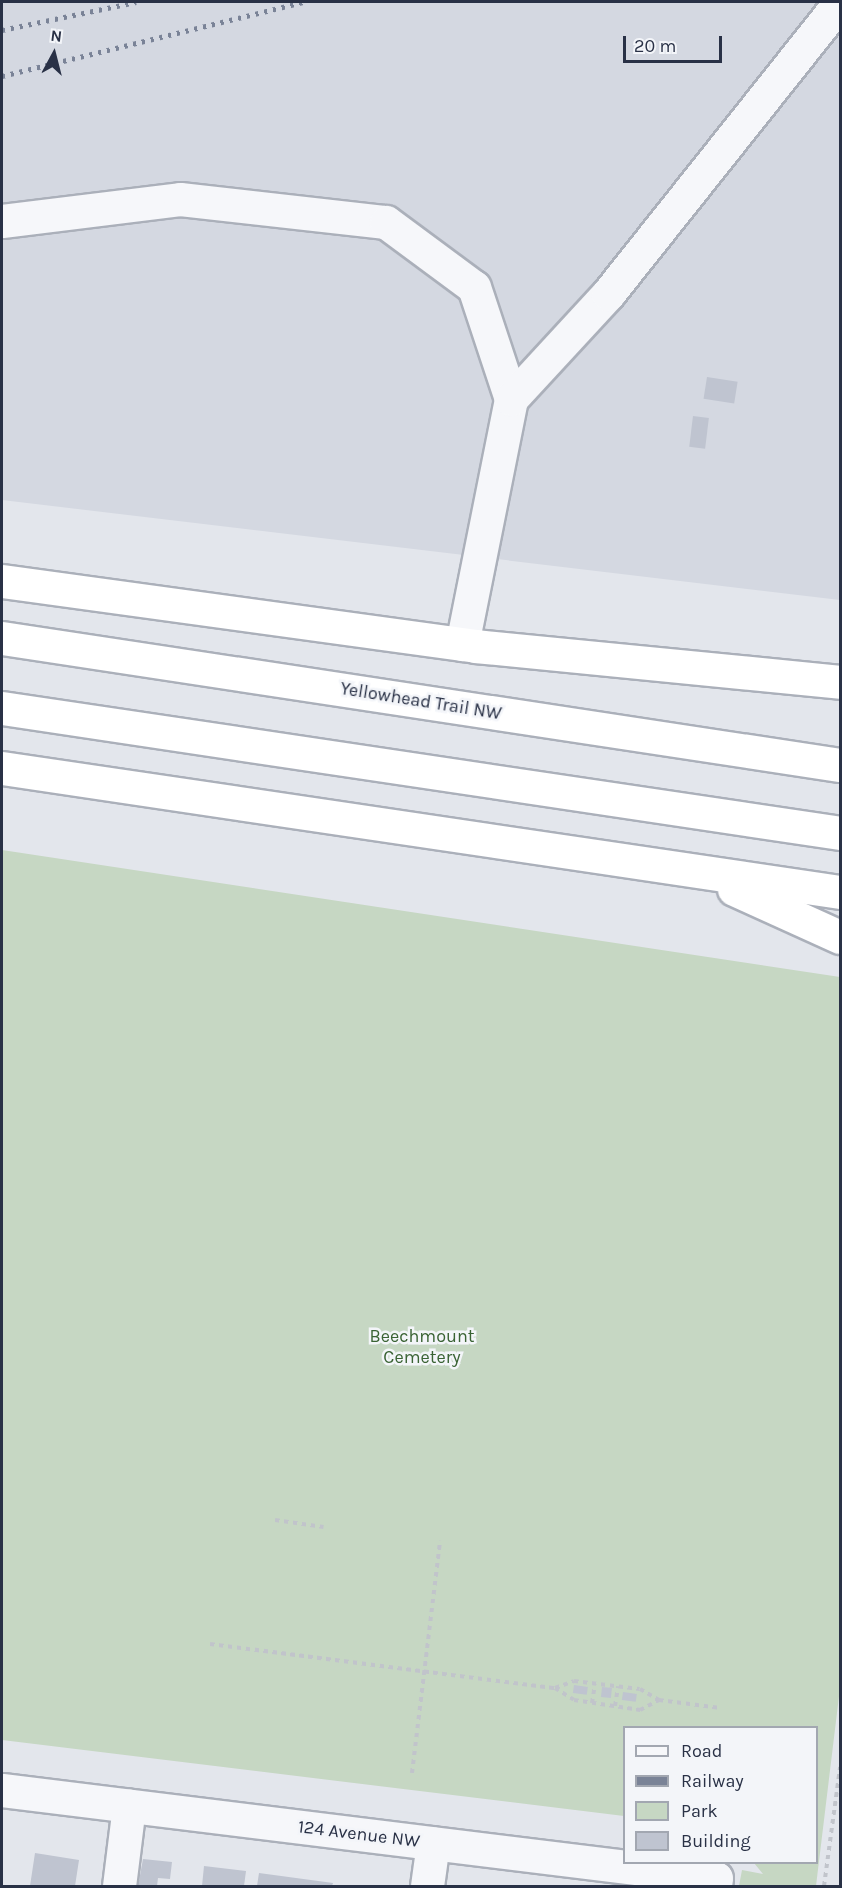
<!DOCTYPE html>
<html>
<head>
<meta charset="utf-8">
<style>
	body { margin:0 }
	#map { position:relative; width:842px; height:1888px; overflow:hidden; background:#e3e6ec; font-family:Karla,sans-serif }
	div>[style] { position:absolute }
	.built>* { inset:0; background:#d4d8e1 }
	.green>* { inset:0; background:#c6d7c3 }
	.building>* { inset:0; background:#bfc4d0; transform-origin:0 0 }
	.path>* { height:4px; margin-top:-2px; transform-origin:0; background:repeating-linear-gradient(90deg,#c1c4cb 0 4.5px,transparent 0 9px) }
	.roads { filter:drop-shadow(2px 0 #abb0ba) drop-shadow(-2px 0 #abb0ba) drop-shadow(0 2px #abb0ba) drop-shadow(0 -2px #abb0ba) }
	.minor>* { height:33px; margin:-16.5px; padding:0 16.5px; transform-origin:16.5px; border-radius:16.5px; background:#f6f7fa }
	.highway>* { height:33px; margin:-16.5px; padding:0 16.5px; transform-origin:16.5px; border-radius:16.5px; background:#fff }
	.rail>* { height:4.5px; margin-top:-2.25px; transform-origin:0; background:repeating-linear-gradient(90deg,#7a8397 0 3px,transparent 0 9px) }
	span { translate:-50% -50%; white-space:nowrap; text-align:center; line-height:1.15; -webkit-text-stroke:5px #f3f5f9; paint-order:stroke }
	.street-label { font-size:18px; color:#293146 }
	.park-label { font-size:18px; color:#3a6334 }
	.frame { position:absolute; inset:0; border:3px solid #293146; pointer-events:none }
	.legend { position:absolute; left:623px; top:1726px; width:195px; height:138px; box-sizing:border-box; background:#f3f5f9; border:2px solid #a2a7b1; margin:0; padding:8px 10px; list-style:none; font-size:18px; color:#293146 }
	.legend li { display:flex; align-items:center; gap:12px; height:30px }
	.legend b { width:30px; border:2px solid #a2a7b1 }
	.north { position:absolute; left:24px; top:24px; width:60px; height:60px; -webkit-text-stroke:4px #f3f5f9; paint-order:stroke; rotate:7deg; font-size:16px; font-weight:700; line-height:24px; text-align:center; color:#293146 }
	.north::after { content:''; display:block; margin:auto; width:21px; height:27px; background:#293146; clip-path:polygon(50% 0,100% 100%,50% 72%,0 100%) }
	.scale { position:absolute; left:623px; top:36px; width:99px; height:27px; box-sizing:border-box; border:3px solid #293146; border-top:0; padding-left:8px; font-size:18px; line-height:21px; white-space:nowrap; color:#293146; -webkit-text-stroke:4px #f3f5f9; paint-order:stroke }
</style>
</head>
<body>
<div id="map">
	<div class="built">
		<div style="clip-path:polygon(2px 2px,840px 2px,840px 600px,2px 500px)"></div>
	</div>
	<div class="green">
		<div style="clip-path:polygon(2px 850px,840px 977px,840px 1688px,816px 1886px,739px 1886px,742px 1870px,763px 1874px,754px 1863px,816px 1862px,816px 1728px,624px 1728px,624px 1816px,2px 1740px)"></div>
	</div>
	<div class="building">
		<div style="left:707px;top:377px;width:31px;height:22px;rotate:9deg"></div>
		<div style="left:693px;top:416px;width:16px;height:31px;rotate:7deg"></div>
		<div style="left:574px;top:1685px;width:14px;height:8px;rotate:8deg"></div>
		<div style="left:602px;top:1687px;width:10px;height:10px;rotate:6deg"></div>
		<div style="left:623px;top:1692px;width:14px;height:8px;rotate:8deg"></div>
		<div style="clip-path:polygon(35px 1853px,79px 1860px,75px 1886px,30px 1886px)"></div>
		<div style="clip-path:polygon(143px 1859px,172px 1862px,170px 1879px,158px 1878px,157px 1886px,138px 1886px)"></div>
		<div style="clip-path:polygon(204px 1866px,246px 1871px,244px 1886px,202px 1886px)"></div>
		<div style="clip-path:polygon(259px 1873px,333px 1883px,332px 1886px,257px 1886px)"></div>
	</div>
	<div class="path">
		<div style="left:275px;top:1520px;width:49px;rotate:8.1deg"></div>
		<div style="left:210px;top:1644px;width:348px;rotate:7.3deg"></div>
		<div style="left:555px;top:1688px;width:22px;rotate:32deg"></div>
		<div style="left:574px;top:1700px;width:67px;rotate:8.6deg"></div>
		<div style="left:640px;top:1710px;width:21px;rotate:-28deg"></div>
		<div style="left:659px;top:1700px;width:62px;rotate:7.5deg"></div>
		<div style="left:555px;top:1688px;width:20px;rotate:-20deg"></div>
		<div style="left:574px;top:1681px;width:66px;rotate:6.9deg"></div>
		<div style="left:640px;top:1689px;width:22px;rotate:30deg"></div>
		<div style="left:592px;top:1703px;width:19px;rotate:-81deg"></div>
		<div style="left:615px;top:1706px;width:20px;rotate:-81deg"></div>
		<div style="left:412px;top:1773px;width:234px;rotate:-83.1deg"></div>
		<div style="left:824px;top:1886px;width:120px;rotate:-82.3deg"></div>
	</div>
	<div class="roads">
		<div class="minor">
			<div style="left:2px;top:221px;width:179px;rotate:-7deg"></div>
			<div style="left:180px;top:199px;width:207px;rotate:6.4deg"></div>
			<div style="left:386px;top:222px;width:109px;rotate:36.5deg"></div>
			<div style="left:474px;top:287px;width:118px;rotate:71.7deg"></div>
			<div style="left:511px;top:399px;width:250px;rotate:101.3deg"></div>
			<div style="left:511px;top:399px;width:143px;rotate:-47.3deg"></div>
			<div style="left:608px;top:294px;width:373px;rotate:-51.5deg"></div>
			<div style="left:2px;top:1790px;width:719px;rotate:7.03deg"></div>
			<div style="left:716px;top:1878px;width:8px;rotate:97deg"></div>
			<div style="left:119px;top:1886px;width:81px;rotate:-82.9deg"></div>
			<div style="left:427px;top:1886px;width:43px;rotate:-82.1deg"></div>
		</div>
		<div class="highway">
			<div style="left:2px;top:581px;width:477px;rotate:7.8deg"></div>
			<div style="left:475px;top:646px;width:367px;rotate:5.6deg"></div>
			<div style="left:2px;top:638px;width:848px;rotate:8.62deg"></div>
			<div style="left:2px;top:708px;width:847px;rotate:8.48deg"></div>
			<div style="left:2px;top:768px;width:847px;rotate:8.42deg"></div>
			<div style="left:734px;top:889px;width:116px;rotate:24.4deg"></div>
		</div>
	</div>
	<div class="rail">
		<div style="left:2px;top:30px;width:137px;rotate:-11.8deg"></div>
		<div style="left:2px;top:76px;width:310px;rotate:-13.8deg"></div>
	</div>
	<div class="street-label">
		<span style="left:421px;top:701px;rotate:9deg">Yellowhead Trail NW</span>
		<span style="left:359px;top:1834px;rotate:7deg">124 Avenue NW</span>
	</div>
	<div class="park-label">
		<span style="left:422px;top:1347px">Beechmount<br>Cemetery</span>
	</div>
	<div class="frame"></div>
	<ul class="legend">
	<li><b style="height:8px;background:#f6f7fa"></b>Road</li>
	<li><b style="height:8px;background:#7a8397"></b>Railway</li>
	<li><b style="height:16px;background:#c6d7c3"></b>Park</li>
	<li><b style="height:16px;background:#bfc4d0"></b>Building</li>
	</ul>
	<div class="north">N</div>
	<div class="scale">20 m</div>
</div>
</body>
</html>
